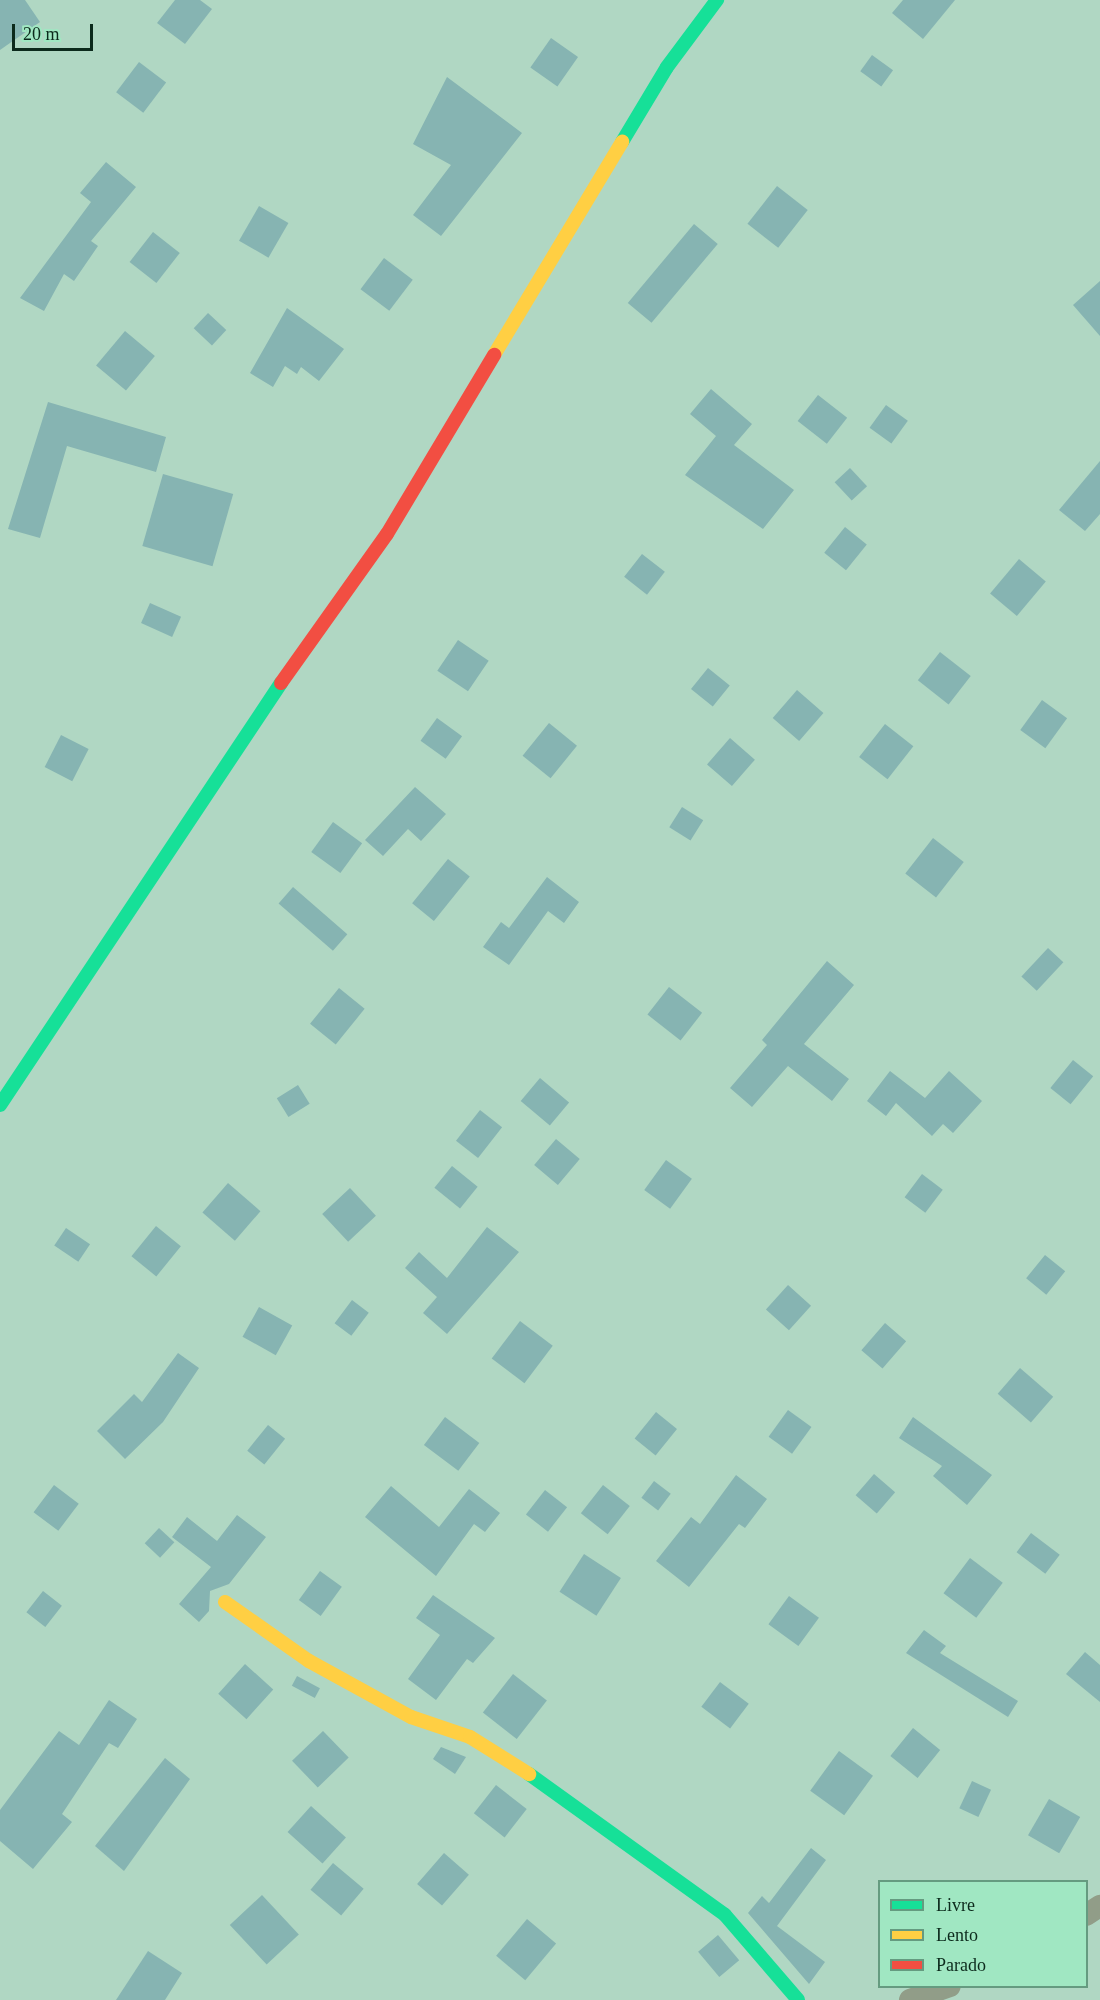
<!DOCTYPE html>
<html>
<head>
<meta charset="utf-8">
<style>
	body { margin:0 }
	#map { position:relative; width:1100px; height:2000px; overflow:hidden; background:#b0d7c3; font-family:"Times New Roman",serif }
	div>[style] { position:absolute }
	.building>* { inset:0; background:#86b4b2; transform-origin:0 0 }
	.street>* { height:22px; margin:-11px; padding:0 11px; transform-origin:11px; border-radius:11px; background:#919d88 }
	.fast>* { height:14px; margin:-7px; padding:0 7px; transform-origin:7px; border-radius:7px; background:#16e098 }
	.slow>* { height:14px; margin:-7px; padding:0 7px; transform-origin:7px; border-radius:7px; background:#ffcf43 }
	.jam>* { height:14px; margin:-7px; padding:0 7px; transform-origin:7px; border-radius:7px; background:#f24e42 }
	span { translate:-50% -50%; white-space:nowrap; text-align:center; line-height:1.15; -webkit-text-stroke:4.5px #a0e7c2; paint-order:stroke }
	.legend { position:absolute; left:878px; top:1880px; width:210px; height:108px; box-sizing:border-box; background:#a0e7c2; border:2px solid #659b80; margin:0; padding:8px 10px; list-style:none; font-size:18px; color:#0c2a1c }
	.legend li { display:flex; align-items:center; gap:12px; height:30px }
	.legend b { width:30px; border:2px solid #659b80 }
	.scale { position:absolute; left:12px; top:24px; width:81px; height:27px; box-sizing:border-box; border:3px solid #0c2a1c; border-top:0; padding-left:8px; font-size:18px; line-height:21px; white-space:nowrap; color:#0c2a1c; -webkit-text-stroke:4px #a0e7c2; paint-order:stroke }
</style>
</head>
<body>
<div id="map">
	<div class="building">
		<div style="clip-path:polygon(0 0,25px 0,40px 22px,0 50px)"></div>
		<div style="clip-path:polygon(175px 0,200px 0,212px 9px,185px 44px,157px 23px)"></div>
		<div style="clip-path:polygon(903px 0,955px 0,923px 39px,892px 13px)"></div>
		<div style="left:551px;top:38px;width:33px;height:36px;rotate:35deg"></div>
		<div style="left:872px;top:55px;width:26px;height:20px;rotate:36deg"></div>
		<div style="left:139px;top:62px;width:34px;height:38px;rotate:37deg"></div>
		<div style="clip-path:polygon(447px 77px,522px 133px,441px 236px,413px 215px,451px 165px,413px 144px)"></div>
		<div style="clip-path:polygon(106px 162px,136px 187px,91px 241px,98px 246px,74px 281px,64px 274px,44px 311px,20px 298px,91px 202px,80px 193px)"></div>
		<div style="left:777px;top:186px;width:39px;height:48px;rotate:38deg"></div>
		<div style="left:259px;top:206px;width:34px;height:40px;rotate:30deg"></div>
		<div style="left:694px;top:224px;width:31px;height:103px;rotate:40deg"></div>
		<div style="left:153px;top:232px;width:34px;height:38px;rotate:38deg"></div>
		<div style="left:384px;top:258px;width:36px;height:39px;rotate:37deg"></div>
		<div style="clip-path:polygon(1100px 281px,1100px 336px,1073px 305px)"></div>
		<div style="clip-path:polygon(287px 308px,344px 349px,319px 381px,301px 367px,297px 374px,285px 366px,273px 387px,250px 373px)"></div>
		<div style="left:208px;top:313px;width:25px;height:21px;rotate:43deg"></div>
		<div style="left:125px;top:331px;width:39px;height:45px;rotate:40deg"></div>
		<div style="clip-path:polygon(711px 389px,752px 424px,734px 445px,794px 490px,763px 529px,685px 475px,716px 436px,690px 414px)"></div>
		<div style="left:818px;top:395px;width:37px;height:33px;rotate:38deg"></div>
		<div style="clip-path:polygon(48px 402px,166px 437px,156px 472px,67px 446px,40px 538px,8px 529px)"></div>
		<div style="left:886px;top:405px;width:27px;height:28px;rotate:36deg"></div>
		<div style="clip-path:polygon(1100px 461px,1100px 514px,1085px 531px,1059px 510px)"></div>
		<div style="left:850px;top:468px;width:25px;height:21px;rotate:47deg"></div>
		<div style="left:163px;top:474px;width:73px;height:75px;rotate:16deg"></div>
		<div style="left:845px;top:527px;width:28px;height:33px;rotate:39deg"></div>
		<div style="left:642px;top:554px;width:29px;height:29px;rotate:38deg"></div>
		<div style="left:1019px;top:559px;width:35px;height:45px;rotate:40deg"></div>
		<div style="left:150px;top:603px;width:34px;height:22px;rotate:24deg"></div>
		<div style="left:458px;top:640px;width:37px;height:37px;rotate:34deg"></div>
		<div style="left:940px;top:652px;width:39px;height:36px;rotate:38deg"></div>
		<div style="left:708px;top:668px;width:28px;height:27px;rotate:39deg"></div>
		<div style="left:797px;top:690px;width:35px;height:37px;rotate:41deg"></div>
		<div style="left:1042px;top:700px;width:31px;height:37px;rotate:36deg"></div>
		<div style="left:437px;top:718px;width:31px;height:28px;rotate:36deg"></div>
		<div style="left:549px;top:723px;width:36px;height:42px;rotate:39deg"></div>
		<div style="left:885px;top:724px;width:36px;height:42px;rotate:38deg"></div>
		<div style="left:61px;top:735px;width:31px;height:36px;rotate:27deg"></div>
		<div style="left:730px;top:738px;width:33px;height:35px;rotate:41deg"></div>
		<div style="clip-path:polygon(415px 787px,446px 814px,421px 841px,408px 829px,383px 856px,365px 840px)"></div>
		<div style="left:682px;top:807px;width:25px;height:24px;rotate:32deg"></div>
		<div style="left:333px;top:822px;width:36px;height:37px;rotate:36deg"></div>
		<div style="left:933px;top:838px;width:39px;height:45px;rotate:38deg"></div>
		<div style="left:448px;top:859px;width:28px;height:57px;rotate:39deg"></div>
		<div style="clip-path:polygon(547px 877px,579px 902px,564px 923px,548px 911px,509px 965px,483px 947px,501px 922px,509px 928px)"></div>
		<div style="left:293px;top:887px;width:72px;height:22px;rotate:41deg"></div>
		<div style="left:1048px;top:948px;width:21px;height:39px;rotate:43deg"></div>
		<div style="clip-path:polygon(827px 961px,854px 985px,804px 1044px,849px 1079px,832px 1101px,788px 1066px,752px 1107px,730px 1088px,767px 1045px,762px 1040px)"></div>
		<div style="left:669px;top:987px;width:42px;height:35px;rotate:38deg"></div>
		<div style="left:339px;top:988px;width:33px;height:46px;rotate:39deg"></div>
		<div style="left:1073px;top:1060px;width:26px;height:36px;rotate:39deg"></div>
		<div style="clip-path:polygon(890px 1071px,925px 1098px,949px 1071px,982px 1101px,953px 1133px,943px 1124px,932px 1136px,896px 1103px,886px 1116px,867px 1101px)"></div>
		<div style="left:540px;top:1078px;width:38px;height:30px;rotate:40deg"></div>
		<div style="left:298px;top:1085px;width:22px;height:25px;rotate:58deg"></div>
		<div style="left:480px;top:1110px;width:28px;height:39px;rotate:38deg"></div>
		<div style="left:556px;top:1139px;width:31px;height:34px;rotate:40deg"></div>
		<div style="left:666px;top:1160px;width:32px;height:37px;rotate:36deg"></div>
		<div style="left:452px;top:1166px;width:33px;height:28px;rotate:39deg"></div>
		<div style="left:922px;top:1174px;width:26px;height:29px;rotate:37deg"></div>
		<div style="left:228px;top:1183px;width:43px;height:39px;rotate:41deg"></div>
		<div style="left:350px;top:1188px;width:38px;height:38px;rotate:47deg"></div>
		<div style="left:156px;top:1226px;width:32px;height:39px;rotate:39deg"></div>
		<div style="clip-path:polygon(487px 1227px,519px 1252px,447px 1334px,423px 1313px,437px 1297px,405px 1268px,419px 1252px,447px 1278px)"></div>
		<div style="left:66px;top:1228px;width:29px;height:21px;rotate:34deg"></div>
		<div style="left:1045px;top:1255px;width:26px;height:30px;rotate:39deg"></div>
		<div style="left:788px;top:1285px;width:31px;height:33px;rotate:42deg"></div>
		<div style="left:352px;top:1300px;width:21px;height:29px;rotate:37deg"></div>
		<div style="left:259px;top:1307px;width:38px;height:34px;rotate:29deg"></div>
		<div style="left:520px;top:1321px;width:41px;height:47px;rotate:37deg"></div>
		<div style="left:885px;top:1323px;width:28px;height:36px;rotate:41deg"></div>
		<div style="clip-path:polygon(178px 1353px,199px 1368px,163px 1422px,125px 1459px,97px 1431px,134px 1394px,142px 1402px)"></div>
		<div style="left:1020px;top:1368px;width:44px;height:34px;rotate:41deg"></div>
		<div style="left:788px;top:1410px;width:29px;height:33px;rotate:36deg"></div>
		<div style="left:656px;top:1412px;width:27px;height:34px;rotate:39deg"></div>
		<div style="left:445px;top:1417px;width:43px;height:35px;rotate:37deg"></div>
		<div style="clip-path:polygon(913px 1417px,992px 1475px,967px 1505px,933px 1476px,942px 1466px,899px 1438px)"></div>
		<div style="left:268px;top:1425px;width:22px;height:33px;rotate:39deg"></div>
		<div style="left:874px;top:1474px;width:28px;height:28px;rotate:41deg"></div>
		<div style="clip-path:polygon(736px 1475px,767px 1499px,745px 1528px,739px 1524px,689px 1587px,656px 1561px,691px 1517px,700px 1524px)"></div>
		<div style="left:654px;top:1481px;width:21px;height:21px;rotate:37deg"></div>
		<div style="left:54px;top:1485px;width:31px;height:34px;rotate:37deg"></div>
		<div style="left:603px;top:1485px;width:34px;height:36px;rotate:38deg"></div>
		<div style="clip-path:polygon(391px 1486px,439px 1527px,469px 1489px,500px 1513px,485px 1532px,474px 1524px,436px 1576px,365px 1517px)"></div>
		<div style="left:545px;top:1490px;width:28px;height:31px;rotate:38deg"></div>
		<div style="clip-path:polygon(237px 1515px,266px 1537px,229px 1584px,210px 1591px,209px 1611px,199px 1622px,179px 1604px,211px 1567px,172px 1537px,187px 1517px,217px 1541px)"></div>
		<div style="left:159px;top:1528px;width:21px;height:21px;rotate:43deg"></div>
		<div style="left:1031px;top:1533px;width:36px;height:24px;rotate:37deg"></div>
		<div style="left:584px;top:1554px;width:44px;height:45px;rotate:33deg"></div>
		<div style="left:970px;top:1558px;width:41px;height:44px;rotate:37deg"></div>
		<div style="left:320px;top:1571px;width:27px;height:36px;rotate:36deg"></div>
		<div style="left:43px;top:1591px;width:24px;height:27px;rotate:38deg"></div>
		<div style="clip-path:polygon(433px 1595px,495px 1638px,473px 1663px,467px 1659px,436px 1700px,408px 1679px,440px 1635px,416px 1618px)"></div>
		<div style="left:789px;top:1596px;width:37px;height:35px;rotate:36deg"></div>
		<div style="clip-path:polygon(924px 1630px,946px 1646px,940px 1653px,1018px 1701px,1008px 1717px,906px 1653px)"></div>
		<div style="clip-path:polygon(1085px 1652px,1100px 1665px,1100px 1702px,1066px 1674px)"></div>
		<div style="left:245px;top:1664px;width:38px;height:40px;rotate:42deg"></div>
		<div style="left:513px;top:1674px;width:43px;height:49px;rotate:38deg"></div>
		<div style="left:297px;top:1676px;width:26px;height:11px;rotate:28deg"></div>
		<div style="left:720px;top:1682px;width:36px;height:31px;rotate:37deg"></div>
		<div style="clip-path:polygon(109px 1700px,137px 1719px,118px 1748px,109px 1743px,62px 1814px,72px 1822px,33px 1869px,0 1841px,0 1810px,59px 1731px,79px 1745px)"></div>
		<div style="left:913px;top:1728px;width:35px;height:36px;rotate:39deg"></div>
		<div style="left:323px;top:1731px;width:37px;height:43px;rotate:46deg"></div>
		<div style="clip-path:polygon(441px 1747px,466px 1757px,455px 1774px,433px 1759px)"></div>
		<div style="left:839px;top:1751px;width:42px;height:49px;rotate:36deg"></div>
		<div style="clip-path:polygon(165px 1758px,190px 1779px,124px 1871px,95px 1846px)"></div>
		<div style="left:972px;top:1781px;width:21px;height:30px;rotate:25deg"></div>
		<div style="left:496px;top:1785px;width:39px;height:36px;rotate:38deg"></div>
		<div style="left:1049px;top:1799px;width:36px;height:42px;rotate:30deg"></div>
		<div style="left:311px;top:1806px;width:47px;height:35px;rotate:42deg"></div>
		<div style="clip-path:polygon(811px 1848px,826px 1860px,777px 1926px,825px 1962px,809px 1984px,748px 1913px,762px 1896px,769px 1903px)"></div>
		<div style="left:444px;top:1853px;width:33px;height:41px;rotate:41deg"></div>
		<div style="left:333px;top:1863px;width:40px;height:35px;rotate:40deg"></div>
		<div style="left:262px;top:1895px;width:54px;height:44px;rotate:47deg"></div>
		<div style="left:527px;top:1919px;width:38px;height:48px;rotate:40deg"></div>
		<div style="left:718px;top:1935px;width:33px;height:26px;rotate:50deg"></div>
		<div style="clip-path:polygon(148px 1951px,182px 1973px,165px 2000px,116px 2000px)"></div>
	</div>
	<div class="street">
		<div style="left:1086px;top:1915px;width:17px;rotate:-33deg"></div>
		<div style="left:910px;top:2000px;width:42px;rotate:-19.3deg"></div>
	</div>
	<div class="fast">
		<div style="left:622px;top:142px;width:87px;rotate:-59deg"></div>
		<div style="left:667px;top:67px;width:84px;rotate:-53.3deg"></div>
		<div style="left:0;top:1105px;width:507px;rotate:-56.34deg"></div>
		<div style="left:529px;top:1774px;width:241px;rotate:35.7deg"></div>
		<div style="left:725px;top:1915px;width:112px;rotate:49.3deg"></div>
	</div>
	<div class="slow">
		<div style="left:494px;top:355px;width:249px;rotate:-59deg"></div>
		<div style="left:225px;top:1602px;width:103px;rotate:35.1deg"></div>
		<div style="left:309px;top:1661px;width:116px;rotate:28.8deg"></div>
		<div style="left:411px;top:1717px;width:62px;rotate:18.7deg"></div>
		<div style="left:470px;top:1737px;width:70px;rotate:32.1deg"></div>
	</div>
	<div class="jam">
		<div style="left:281px;top:683px;width:183px;rotate:-54.6deg"></div>
		<div style="left:387px;top:534px;width:209px;rotate:-59.1deg"></div>
	</div>
	<ul class="legend">
	<li><b style="height:8px;background:#16e098"></b>Livre</li>
	<li><b style="height:8px;background:#ffcf43"></b>Lento</li>
	<li><b style="height:8px;background:#f24e42"></b>Parado</li>
	</ul>
	<div class="scale">20 m</div>
</div>
</body>
</html>
